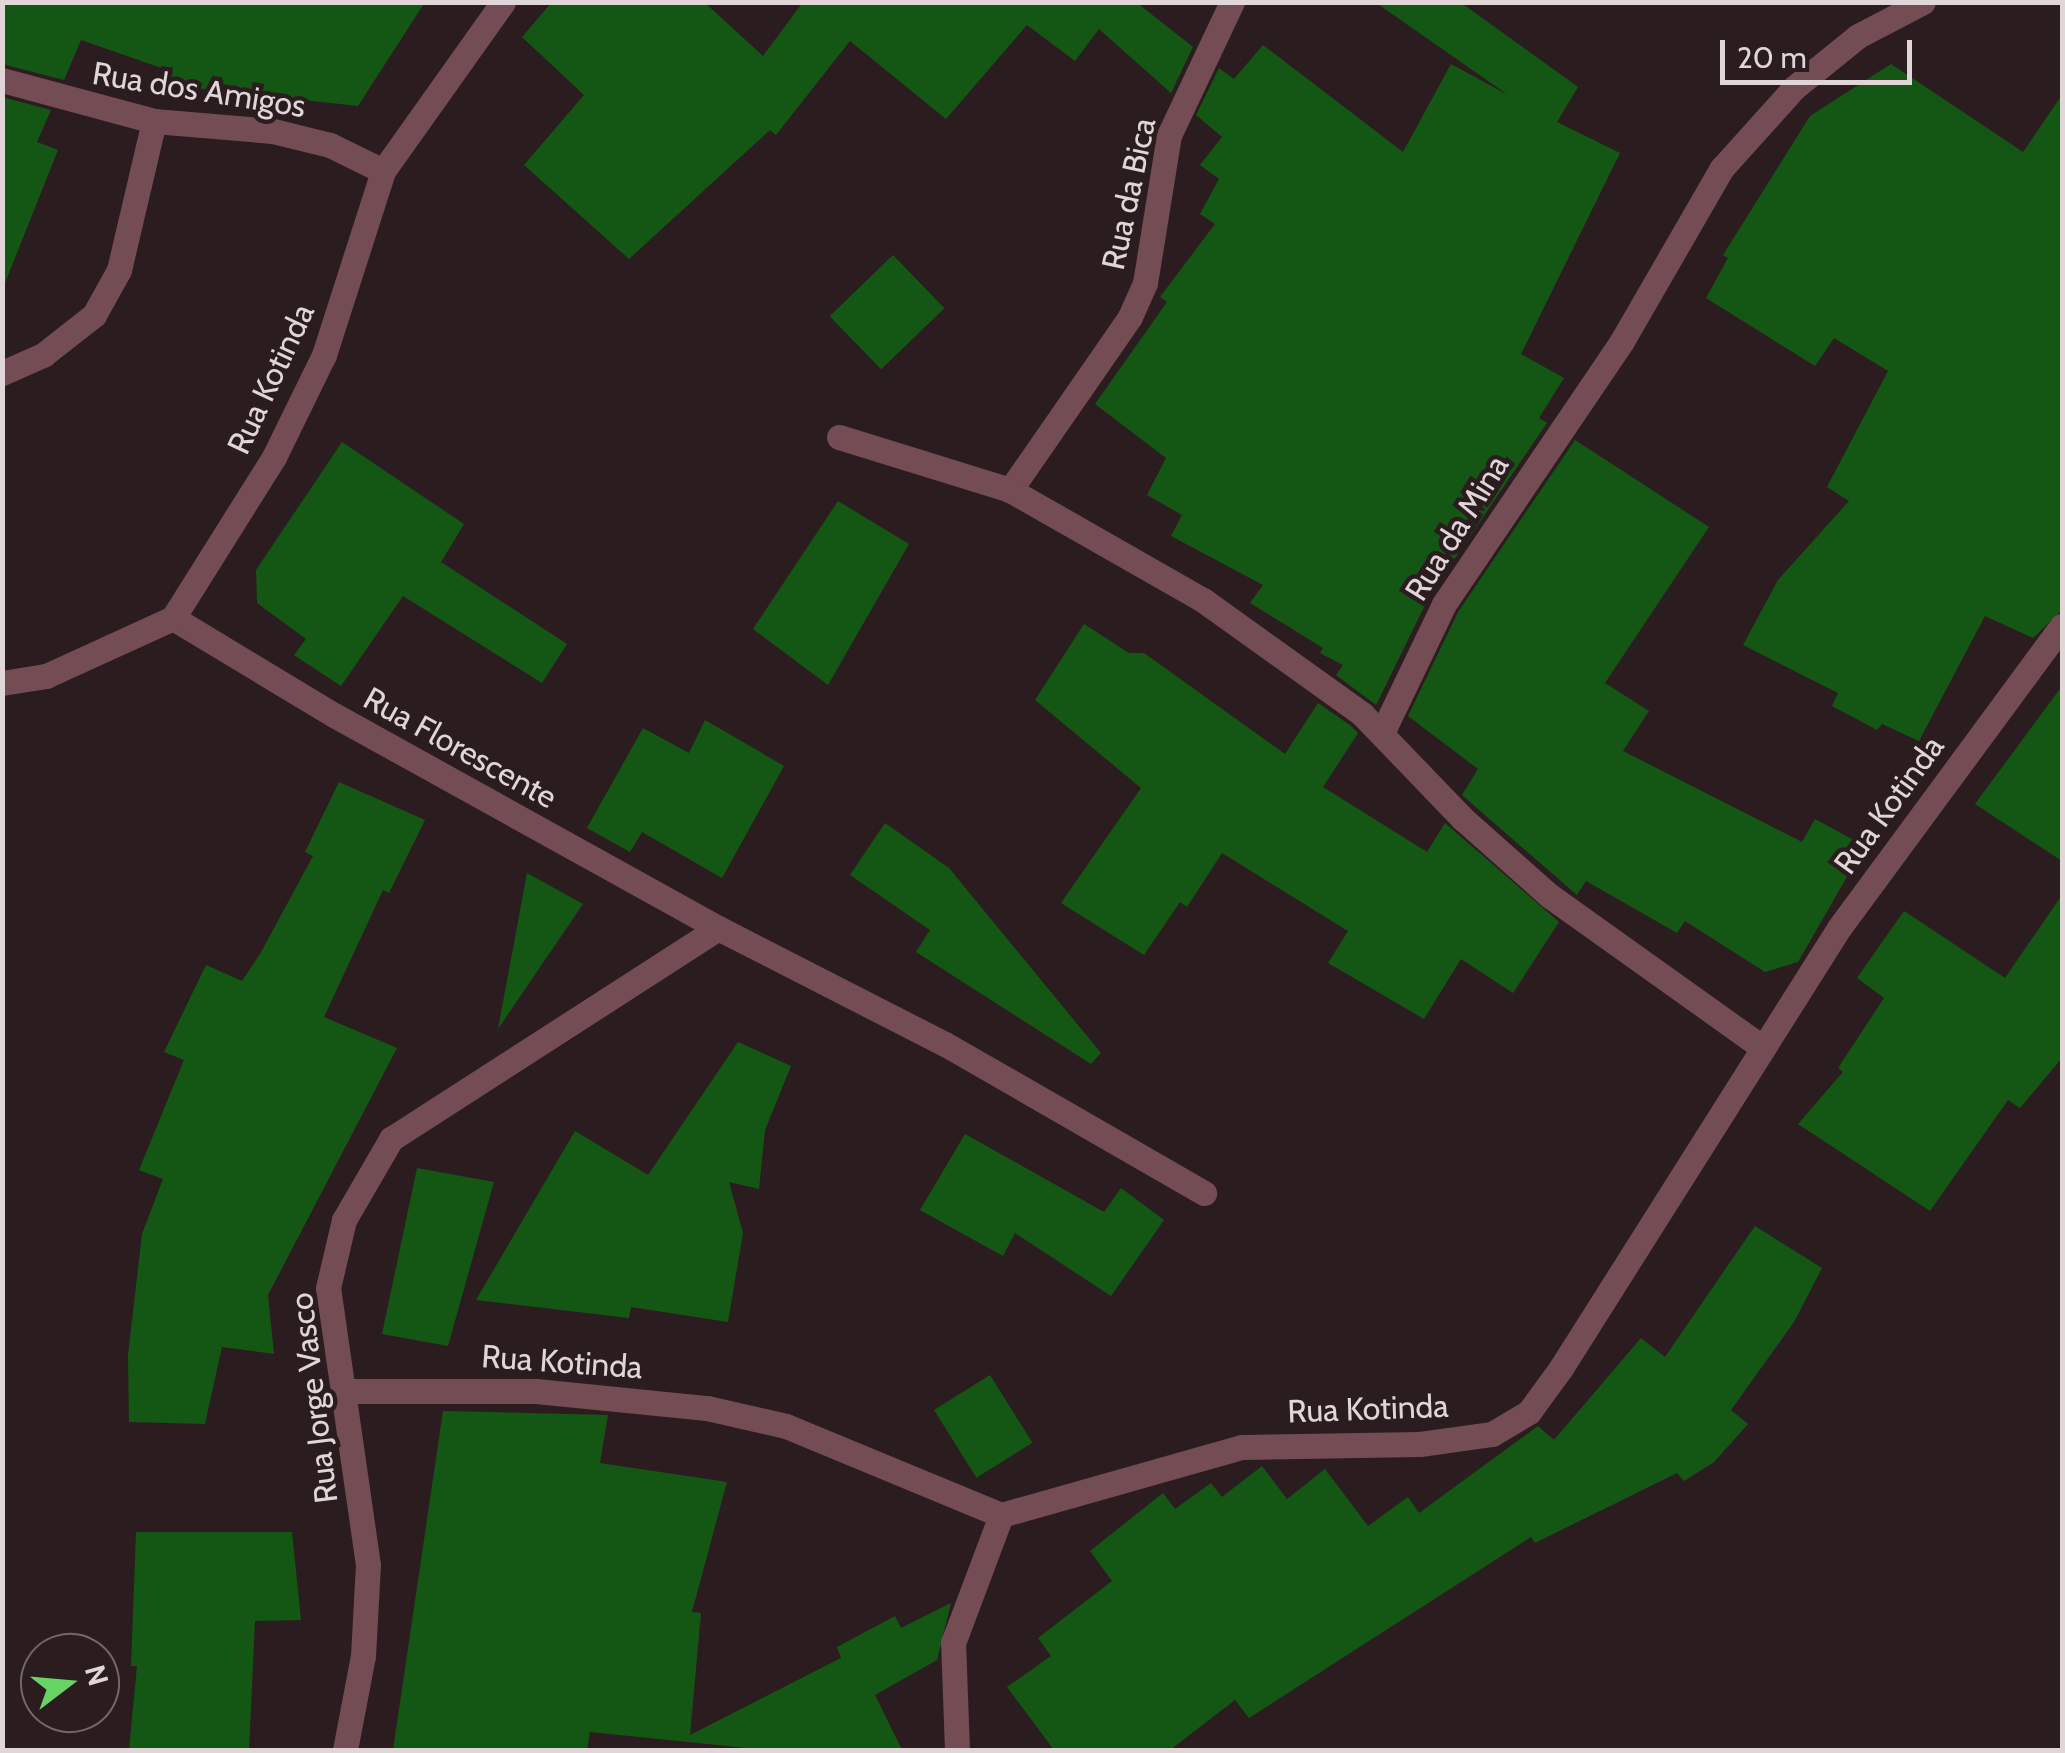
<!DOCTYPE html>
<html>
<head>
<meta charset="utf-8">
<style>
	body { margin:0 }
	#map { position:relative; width:2065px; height:1753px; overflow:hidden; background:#2b1d1f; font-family:Cabin,sans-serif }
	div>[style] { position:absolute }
	.building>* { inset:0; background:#145714; transform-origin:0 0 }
	.minor>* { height:25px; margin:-12.5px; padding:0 12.5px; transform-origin:12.5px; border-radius:12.5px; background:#734c54 }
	span { translate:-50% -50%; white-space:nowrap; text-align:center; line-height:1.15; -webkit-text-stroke:9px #2b1d1f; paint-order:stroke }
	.street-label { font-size:32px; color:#e0d5d7 }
	.frame { position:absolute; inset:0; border:5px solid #e0d5d7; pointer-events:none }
	.north { position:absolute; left:20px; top:1633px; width:100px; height:100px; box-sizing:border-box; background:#2b1d1f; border:2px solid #736769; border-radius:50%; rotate:74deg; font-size:28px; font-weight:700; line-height:40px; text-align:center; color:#e0d5d7 }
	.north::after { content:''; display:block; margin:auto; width:35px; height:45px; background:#68d465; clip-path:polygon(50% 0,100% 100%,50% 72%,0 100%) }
	.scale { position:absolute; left:1720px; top:40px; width:192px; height:45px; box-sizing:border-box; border:5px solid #e0d5d7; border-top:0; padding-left:12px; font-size:30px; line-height:35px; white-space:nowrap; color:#e0d5d7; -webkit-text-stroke:8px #2b1d1f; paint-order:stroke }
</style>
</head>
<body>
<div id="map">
	<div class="building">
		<div style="clip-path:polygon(2px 2px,425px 2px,358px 106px,167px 85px,173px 72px,81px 40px,64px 80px,2px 64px)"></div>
		<div style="clip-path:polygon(552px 2px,704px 2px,763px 56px,803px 2px,1136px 2px,1193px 47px,1171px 93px,1099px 29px,1075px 61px,1027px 25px,946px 119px,850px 41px,776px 135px,770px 130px,629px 259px,524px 165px,584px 95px,522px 37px)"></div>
		<div style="clip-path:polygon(1375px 2px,1460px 2px,1578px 87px,1557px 122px,1620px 153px,1521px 354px,1564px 378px,1539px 418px,1547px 423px,1430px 595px,1376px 705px,1336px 675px,1343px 665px,1320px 653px,1323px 648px,1250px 603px,1263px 585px,1171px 536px,1182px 515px,1147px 495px,1166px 458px,1095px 404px,1167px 302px,1160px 297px,1215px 224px,1200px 214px,1219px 179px,1200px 165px,1222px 137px,1196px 115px,1219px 68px,1234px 79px,1263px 45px,1403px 152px,1451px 64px,1508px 95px)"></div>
		<div style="clip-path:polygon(1891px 64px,2023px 152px,2062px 95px,2062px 610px,2033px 638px,1985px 616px,1919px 741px,1882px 724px,1877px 730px,1832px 706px,1838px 693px,1743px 645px,1778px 580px,1849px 501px,1827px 487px,1888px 371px,1834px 338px,1815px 366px,1706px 298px,1728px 258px,1723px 255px,1810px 116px)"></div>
		<div style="clip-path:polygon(2px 97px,51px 110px,37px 142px,58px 150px,5px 283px)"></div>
		<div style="left:893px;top:255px;width:74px;height:88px;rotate:46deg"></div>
		<div style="clip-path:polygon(1575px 440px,1709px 527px,1605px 683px,1649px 711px,1623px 751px,1802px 842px,1815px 819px,1859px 843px,1842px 871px,1848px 875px,1798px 962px,1765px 972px,1685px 921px,1677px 933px,1586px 881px,1577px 895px,1462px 795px,1478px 769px,1408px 716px,1458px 612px)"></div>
		<div style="clip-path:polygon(342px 442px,464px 524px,441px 562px,567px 644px,542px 683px,403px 596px,341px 686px,294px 655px,306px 639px,257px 603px,256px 570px)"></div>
		<div style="clip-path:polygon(838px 501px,909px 544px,828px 685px,753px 629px)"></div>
		<div style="clip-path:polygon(1084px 624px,1129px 653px,1144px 653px,1285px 754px,1318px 703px,1351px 726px,1358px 733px,1323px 787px,1427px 852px,1445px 823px,1559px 922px,1513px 993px,1461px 959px,1424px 1019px,1328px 963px,1348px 931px,1222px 853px,1187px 907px,1180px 902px,1144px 955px,1061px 903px,1141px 788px,1035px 700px)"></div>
		<div style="clip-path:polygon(2062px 686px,2062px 861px,1975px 804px)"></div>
		<div style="clip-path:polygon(705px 720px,784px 766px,722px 878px,642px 832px,630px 852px,587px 828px,643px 728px,689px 753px)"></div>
		<div style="clip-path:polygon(339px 782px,425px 820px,389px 893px,383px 890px,324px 1017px,397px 1048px,268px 1295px,274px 1354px,222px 1347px,205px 1424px,129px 1422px,128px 1355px,142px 1234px,163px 1179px,139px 1170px,184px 1060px,164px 1052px,206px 965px,242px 981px,260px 954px,313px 856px,305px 852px)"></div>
		<div style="clip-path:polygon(885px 823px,949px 868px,1101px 1053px,1091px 1064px,916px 952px,930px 930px,850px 875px)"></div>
		<div style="clip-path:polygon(527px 873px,583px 904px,498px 1029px)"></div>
		<div style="clip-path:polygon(2062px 895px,2062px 1058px,2020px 1108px,2008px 1100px,1930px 1211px,1798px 1124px,1843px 1072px,1838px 1068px,1884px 998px,1857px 978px,1904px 911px,2005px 978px)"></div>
		<div style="clip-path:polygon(738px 1042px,791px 1066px,765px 1130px,759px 1189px,729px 1182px,743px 1233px,728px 1322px,631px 1307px,629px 1318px,476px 1300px,575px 1131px,648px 1175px)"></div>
		<div style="clip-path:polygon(965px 1134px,1104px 1212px,1121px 1188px,1164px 1220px,1111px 1296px,1015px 1233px,1003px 1256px,920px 1210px)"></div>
		<div style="clip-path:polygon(417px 1168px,494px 1182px,448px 1346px,382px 1334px)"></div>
		<div style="clip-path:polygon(1755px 1226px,1822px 1268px,1794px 1322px,1731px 1410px,1748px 1424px,1714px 1462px,1684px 1481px,1677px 1473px,1535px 1543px,1531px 1537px,1249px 1718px,1235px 1700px,1170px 1750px,1054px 1750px,1007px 1687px,1051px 1656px,1038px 1638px,1112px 1581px,1090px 1551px,1163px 1493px,1175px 1509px,1211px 1483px,1222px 1497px,1262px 1466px,1287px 1499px,1325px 1469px,1368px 1526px,1408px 1497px,1419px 1513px,1538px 1426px,1554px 1440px,1641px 1338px,1665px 1357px)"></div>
		<div style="left:990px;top:1375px;width:80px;height:66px;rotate:58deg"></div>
		<div style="clip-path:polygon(443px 1411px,608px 1415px,600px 1463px,727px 1482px,692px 1612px,701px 1613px,690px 1735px,841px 1658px,837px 1647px,895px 1616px,901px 1628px,951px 1603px,937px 1660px,875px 1695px,902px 1750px,767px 1750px,590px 1732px,587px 1750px,393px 1750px)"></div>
		<div style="clip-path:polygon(136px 1532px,292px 1532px,301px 1620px,255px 1621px,249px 1750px,129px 1750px,137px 1666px,131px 1666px)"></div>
	</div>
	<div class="minor">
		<div style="left:1232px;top:2px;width:147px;rotate:115.3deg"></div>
		<div style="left:1169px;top:135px;width:150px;rotate:99.2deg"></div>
		<div style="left:1145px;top:283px;width:37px;rotate:114deg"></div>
		<div style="left:1130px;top:317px;width:211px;rotate:124.7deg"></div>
		<div style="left:1010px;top:490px;width:222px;rotate:29.7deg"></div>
		<div style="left:1203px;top:600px;width:196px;rotate:35.6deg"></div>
		<div style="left:1362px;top:714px;width:144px;rotate:46.1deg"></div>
		<div style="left:1462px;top:818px;width:118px;rotate:41.6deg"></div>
		<div style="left:1550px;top:896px;width:260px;rotate:35.5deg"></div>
		<div style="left:2px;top:80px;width:157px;rotate:15.1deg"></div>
		<div style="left:154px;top:121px;width:119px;rotate:4.8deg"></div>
		<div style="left:273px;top:131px;width:59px;rotate:13.8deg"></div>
		<div style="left:330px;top:145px;width:59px;rotate:26.1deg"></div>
		<div style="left:2px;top:373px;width:45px;rotate:-23.7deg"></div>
		<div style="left:43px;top:355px;width:65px;rotate:-38.1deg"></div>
		<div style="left:94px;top:315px;width:51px;rotate:-60.9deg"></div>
		<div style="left:119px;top:270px;width:153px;rotate:-76.8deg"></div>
		<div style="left:839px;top:437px;width:179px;rotate:17.2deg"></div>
		<div style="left:173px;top:618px;width:188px;rotate:31.1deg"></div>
		<div style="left:334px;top:715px;width:439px;rotate:29deg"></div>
		<div style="left:718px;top:928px;width:255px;rotate:27.1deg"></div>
		<div style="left:945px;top:1044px;width:299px;rotate:29.9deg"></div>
		<div style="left:2px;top:683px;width:45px;rotate:-9deg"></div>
		<div style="left:46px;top:676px;width:140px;rotate:-24.5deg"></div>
		<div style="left:173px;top:618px;width:190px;rotate:-57.9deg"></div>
		<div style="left:274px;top:457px;width:114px;rotate:-63.9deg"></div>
		<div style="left:324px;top:355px;width:193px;rotate:-72.2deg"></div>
		<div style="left:383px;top:171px;width:207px;rotate:-54.6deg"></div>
		<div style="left:1382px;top:733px;width:143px;rotate:-64.3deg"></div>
		<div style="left:1444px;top:604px;width:318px;rotate:-55.9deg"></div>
		<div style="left:1622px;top:341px;width:200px;rotate:-60deg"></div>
		<div style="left:1722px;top:168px;width:109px;rotate:-48deg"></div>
		<div style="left:1795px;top:87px;width:81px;rotate:-39deg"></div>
		<div style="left:1858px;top:36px;width:73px;rotate:-27.6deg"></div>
		<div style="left:343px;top:1391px;width:193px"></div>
		<div style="left:536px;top:1391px;width:172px;rotate:5.7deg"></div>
		<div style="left:707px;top:1408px;width:81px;rotate:12.8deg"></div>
		<div style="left:786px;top:1426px;width:233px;rotate:22.5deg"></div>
		<div style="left:1001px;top:1515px;width:250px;rotate:-15.8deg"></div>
		<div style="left:1242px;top:1447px;width:178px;rotate:-1deg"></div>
		<div style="left:1420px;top:1444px;width:73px;rotate:-7.9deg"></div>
		<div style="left:1492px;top:1434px;width:43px;rotate:-30.7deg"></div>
		<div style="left:1529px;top:1412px;width:54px;rotate:-54deg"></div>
		<div style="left:1561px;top:1368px;width:520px;rotate:-57.71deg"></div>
		<div style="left:1839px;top:928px;width:375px;rotate:-53.6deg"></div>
		<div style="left:345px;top:1750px;width:96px;rotate:-79.2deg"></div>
		<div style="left:363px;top:1656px;width:91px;rotate:-86.9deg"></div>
		<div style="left:368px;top:1565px;width:280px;rotate:-98.2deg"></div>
		<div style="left:328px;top:1288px;width:70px;rotate:-76.8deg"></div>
		<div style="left:344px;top:1220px;width:94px;rotate:-59.9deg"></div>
		<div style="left:391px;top:1139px;width:389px;rotate:-32.8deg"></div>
		<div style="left:957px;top:1750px;width:107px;rotate:-92.1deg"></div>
		<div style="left:953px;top:1643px;width:137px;rotate:-69.4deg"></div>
	</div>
	<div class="street-label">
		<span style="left:199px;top:90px;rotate:9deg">Rua dos Amigos</span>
		<span style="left:1129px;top:194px;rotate:-78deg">Rua da Bica</span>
		<span style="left:271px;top:379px;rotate:-65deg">Rua Kotinda</span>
		<span style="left:1457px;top:528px;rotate:-58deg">Rua da Mina</span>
		<span style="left:460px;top:748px;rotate:29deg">Rua Florescente</span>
		<span style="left:1889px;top:805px;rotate:-54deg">Rua Kotinda</span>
		<span style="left:562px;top:1362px;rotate:4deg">Rua Kotinda</span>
		<span style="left:314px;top:1398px;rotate:-97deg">Rua Jorge Vasco</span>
		<span style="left:1368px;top:1409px;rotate:-2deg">Rua Kotinda</span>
	</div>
	<div class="frame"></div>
	<div class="north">N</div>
	<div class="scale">20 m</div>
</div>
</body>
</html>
